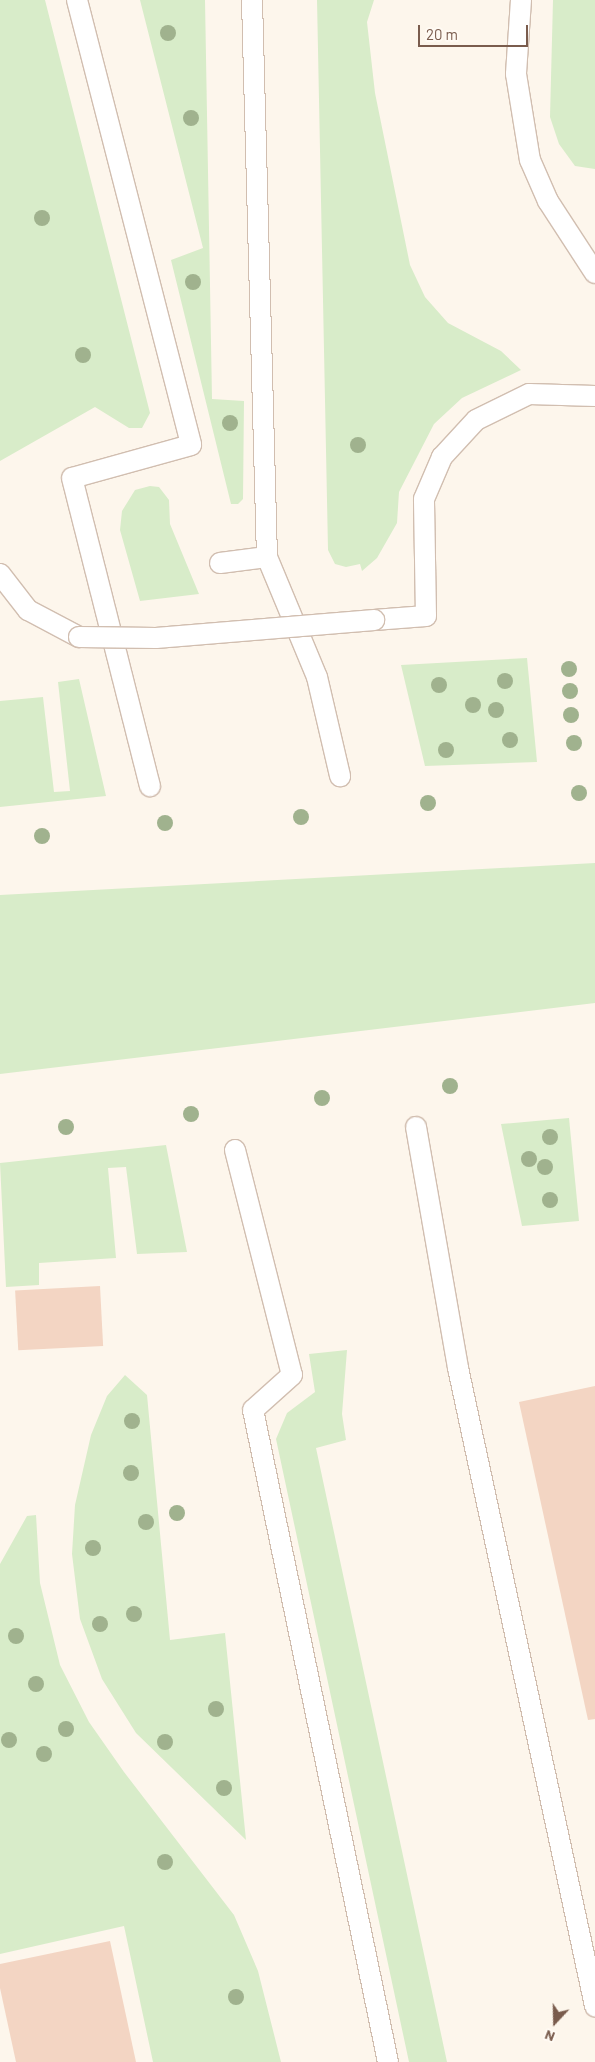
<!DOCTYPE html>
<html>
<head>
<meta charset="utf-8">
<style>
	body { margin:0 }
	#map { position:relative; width:595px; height:2062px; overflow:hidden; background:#fdf6ec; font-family:Barlow,sans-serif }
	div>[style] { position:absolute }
	.green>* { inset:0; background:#d8ecc9 }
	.building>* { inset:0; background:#f3d5c3; transform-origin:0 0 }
	.roads { filter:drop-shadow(1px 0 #d1beb0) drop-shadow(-1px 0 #d1beb0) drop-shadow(0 1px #d1beb0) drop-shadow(0 -1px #d1beb0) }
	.service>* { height:20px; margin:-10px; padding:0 10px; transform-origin:10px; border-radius:10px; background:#fff }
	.bridges { filter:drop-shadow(1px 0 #d1beb0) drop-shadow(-1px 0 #d1beb0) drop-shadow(0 1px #d1beb0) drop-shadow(0 -1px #d1beb0) }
	.service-bridge>* { height:20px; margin:-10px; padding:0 10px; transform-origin:10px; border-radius:10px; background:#fff }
	.trees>* { width:16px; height:16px; margin:-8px; border-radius:50%; background:#a0b28e }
	span { translate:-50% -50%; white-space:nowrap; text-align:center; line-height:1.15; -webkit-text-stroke:4px #fffaf3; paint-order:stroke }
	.north { position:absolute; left:530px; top:1997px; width:50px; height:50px; -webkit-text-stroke:4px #fffaf3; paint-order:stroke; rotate:201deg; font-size:14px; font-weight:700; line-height:20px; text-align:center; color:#7a5c4d }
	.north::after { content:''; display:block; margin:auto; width:18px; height:22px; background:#7a5c4d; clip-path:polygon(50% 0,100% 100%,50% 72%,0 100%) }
	.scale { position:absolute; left:418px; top:25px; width:110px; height:22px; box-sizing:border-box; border:2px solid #7a5c4d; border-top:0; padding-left:6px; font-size:15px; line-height:18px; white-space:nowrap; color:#7a5c4d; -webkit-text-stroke:4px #fffaf3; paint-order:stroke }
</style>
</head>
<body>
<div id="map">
	<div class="green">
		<div style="clip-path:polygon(0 0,45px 0,150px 413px,142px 428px,129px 428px,95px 407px,0 461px)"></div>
		<div style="clip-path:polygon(140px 0,205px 0,212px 399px,244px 401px,243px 499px,238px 504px,231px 504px,171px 260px,203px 248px)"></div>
		<div style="clip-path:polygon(317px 0,374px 0,367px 22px,375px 93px,410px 265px,425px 297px,448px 323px,501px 351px,521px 370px,462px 398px,434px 424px,399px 492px,397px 523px,377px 558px,362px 571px,360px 564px,346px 567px,335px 564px,328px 550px)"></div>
		<div style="clip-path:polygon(553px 0,595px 0,595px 169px,575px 166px,559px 144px,550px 117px)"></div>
		<div style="clip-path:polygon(150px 486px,159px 487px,169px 500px,170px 524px,199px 594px,140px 601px,120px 530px,122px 511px,135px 490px)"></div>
		<div style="clip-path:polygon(527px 658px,537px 762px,425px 766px,401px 665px)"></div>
		<div style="clip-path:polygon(79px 679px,106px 796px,0 807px,0 701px,43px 697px,54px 792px,70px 791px,58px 682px)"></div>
		<div style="clip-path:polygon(595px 863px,595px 1003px,0 1074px,0 895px)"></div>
		<div style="clip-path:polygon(569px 1118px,579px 1221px,522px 1226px,501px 1124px)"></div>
		<div style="clip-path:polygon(166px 1145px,187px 1252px,137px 1254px,126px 1167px,108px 1168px,116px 1258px,39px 1263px,39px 1285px,6px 1287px,0 1163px)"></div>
		<div style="clip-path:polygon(347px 1350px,342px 1414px,346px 1440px,316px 1448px,447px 2062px,409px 2062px,276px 1439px,287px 1413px,315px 1392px,309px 1354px)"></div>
		<div style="clip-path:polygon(125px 1375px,147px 1395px,170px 1640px,225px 1633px,246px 1840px,136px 1733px,102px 1679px,80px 1619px,72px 1554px,75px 1505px,91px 1435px,107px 1396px)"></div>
		<div style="clip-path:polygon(36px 1515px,40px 1583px,60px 1665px,89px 1722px,124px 1772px,234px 1915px,258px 1971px,281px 2062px,153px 2062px,124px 1926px,0 1954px,0 1564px,27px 1516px)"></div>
	</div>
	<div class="building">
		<div style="left:100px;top:1286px;width:60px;height:85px;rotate:87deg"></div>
		<div style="clip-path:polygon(595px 1386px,595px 1719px,588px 1720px,519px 1402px)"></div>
		<div style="clip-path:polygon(110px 1941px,136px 2062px,16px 2062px,0 1988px,0 1964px)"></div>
	</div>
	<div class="roads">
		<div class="service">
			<div style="left:77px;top:0;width:459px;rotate:75.6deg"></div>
			<div style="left:191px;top:445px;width:123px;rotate:164.5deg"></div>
			<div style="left:72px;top:478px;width:318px;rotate:75.8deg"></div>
			<div style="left:252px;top:0;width:557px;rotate:88.46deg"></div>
			<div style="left:267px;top:557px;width:130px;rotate:67.4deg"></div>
			<div style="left:317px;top:677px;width:102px;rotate:76.9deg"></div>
			<div style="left:521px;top:0;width:74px;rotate:93.9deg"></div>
			<div style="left:516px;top:74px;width:87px;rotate:80.8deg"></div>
			<div style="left:530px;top:160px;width:45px;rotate:66.3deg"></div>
			<div style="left:548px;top:201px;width:86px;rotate:56.9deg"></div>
			<div style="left:220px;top:563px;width:47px;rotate:-7.3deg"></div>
			<div style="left:0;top:574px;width:46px;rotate:52.1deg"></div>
			<div style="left:28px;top:610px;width:58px;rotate:27.9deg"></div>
			<div style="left:374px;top:620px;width:52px;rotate:-4.4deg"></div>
			<div style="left:426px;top:616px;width:117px;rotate:-91deg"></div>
			<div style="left:424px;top:499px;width:46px;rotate:-66.8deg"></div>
			<div style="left:442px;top:457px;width:50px;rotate:-47.4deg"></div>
			<div style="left:476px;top:420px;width:59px;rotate:-26.1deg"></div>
			<div style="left:529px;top:394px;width:66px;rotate:1.7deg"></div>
			<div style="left:416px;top:1127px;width:245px;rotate:80.1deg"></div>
			<div style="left:458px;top:1368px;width:653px;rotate:77.88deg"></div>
			<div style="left:235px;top:1150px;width:232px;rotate:75.8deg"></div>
			<div style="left:292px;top:1375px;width:52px;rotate:138.1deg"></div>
			<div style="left:253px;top:1410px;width:666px;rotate:78.3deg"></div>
		</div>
	</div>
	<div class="bridges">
		<div class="service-bridge">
			<div style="left:79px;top:637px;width:77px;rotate:0.7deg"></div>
			<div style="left:156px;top:638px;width:219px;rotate:-4.7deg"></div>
		</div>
	</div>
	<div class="trees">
		<div style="left:168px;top:33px"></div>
		<div style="left:191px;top:118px"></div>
		<div style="left:42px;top:218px"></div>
		<div style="left:193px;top:282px"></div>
		<div style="left:83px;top:355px"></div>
		<div style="left:230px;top:423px"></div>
		<div style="left:358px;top:445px"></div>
		<div style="left:569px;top:669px"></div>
		<div style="left:505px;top:681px"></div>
		<div style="left:439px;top:685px"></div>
		<div style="left:570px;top:691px"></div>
		<div style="left:473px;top:705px"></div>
		<div style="left:496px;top:710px"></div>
		<div style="left:571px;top:715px"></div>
		<div style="left:510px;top:740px"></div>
		<div style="left:574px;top:743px"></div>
		<div style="left:446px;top:750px"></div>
		<div style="left:579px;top:793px"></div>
		<div style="left:428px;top:803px"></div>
		<div style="left:301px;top:817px"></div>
		<div style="left:165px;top:823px"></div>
		<div style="left:42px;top:836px"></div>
		<div style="left:450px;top:1086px"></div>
		<div style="left:322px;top:1098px"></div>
		<div style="left:191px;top:1114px"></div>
		<div style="left:66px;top:1127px"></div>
		<div style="left:550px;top:1137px"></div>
		<div style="left:529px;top:1159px"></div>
		<div style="left:545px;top:1167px"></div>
		<div style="left:550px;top:1200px"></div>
		<div style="left:132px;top:1421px"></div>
		<div style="left:131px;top:1473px"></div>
		<div style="left:177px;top:1513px"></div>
		<div style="left:146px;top:1522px"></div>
		<div style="left:93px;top:1548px"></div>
		<div style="left:134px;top:1614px"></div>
		<div style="left:100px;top:1624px"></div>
		<div style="left:16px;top:1636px"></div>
		<div style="left:36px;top:1684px"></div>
		<div style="left:216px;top:1709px"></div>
		<div style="left:66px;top:1729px"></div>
		<div style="left:9px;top:1740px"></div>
		<div style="left:165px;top:1742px"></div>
		<div style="left:44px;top:1754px"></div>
		<div style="left:224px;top:1788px"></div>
		<div style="left:165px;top:1862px"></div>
		<div style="left:236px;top:1997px"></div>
	</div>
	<div class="north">N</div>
	<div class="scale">20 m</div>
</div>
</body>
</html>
